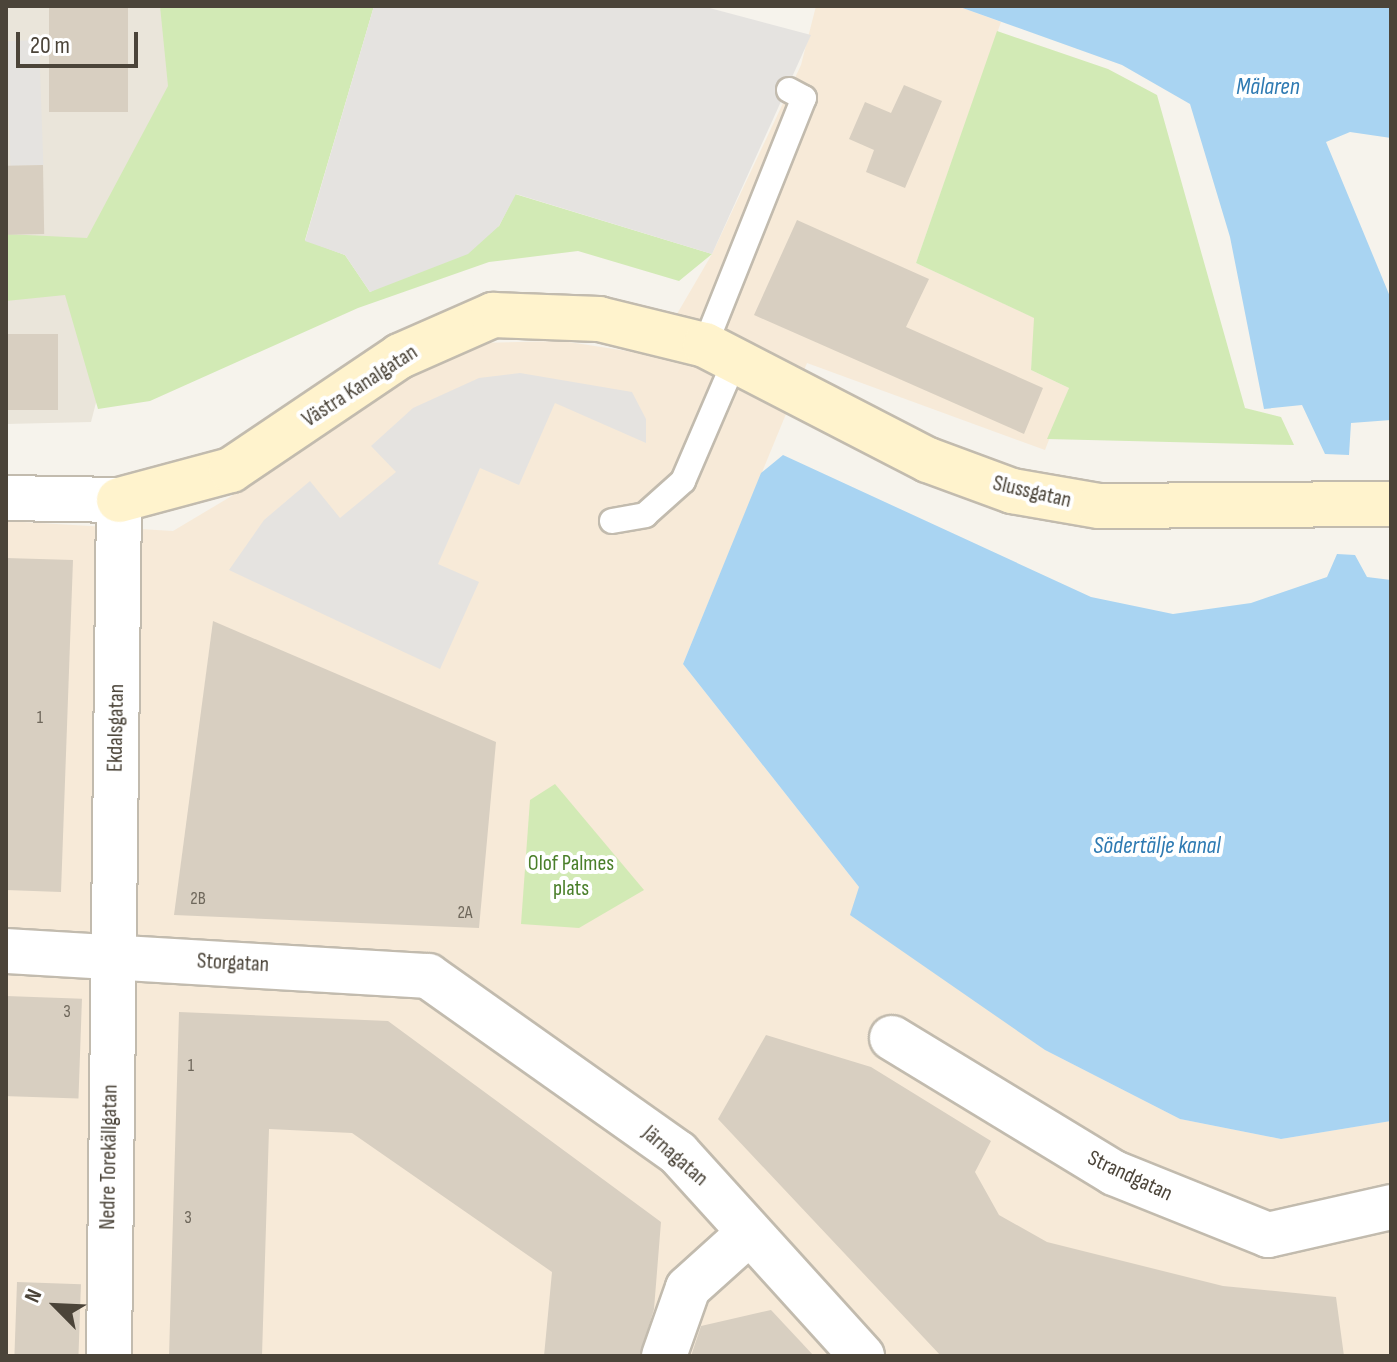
<!DOCTYPE html>
<html>
<head>
<meta charset="utf-8">
<style>
	body { margin:0 }
	#map { position:relative; width:1397px; height:1362px; overflow:hidden; background:#f6f3ec; font-family:"Sofia Sans Condensed",sans-serif }
	div>[style] { position:absolute }
	.residential>* { inset:0; background:#eae5da }
	.commercial>* { inset:0; background:#f7ead8 }
	.green>* { inset:0; background:#d2eab5 }
	.parking>* { inset:0; background:#e5e3e0; transform-origin:0 0 }
	.water>* { inset:0; background:#a9d4f2 }
	.building>* { inset:0; background:#d8cfc1; transform-origin:0 0 }
	.roads { filter:drop-shadow(2px 0 #c2bbae) drop-shadow(-2px 0 #c2bbae) drop-shadow(0 2px #c2bbae) drop-shadow(0 -2px #c2bbae) }
	.lane>* { height:24px; margin:-12px; padding:0 12px; transform-origin:12px; border-radius:12px; background:#fff }
	.street>* { height:44px; margin:-22px; padding:0 22px; transform-origin:22px; border-radius:22px; background:#fff }
	.secondary>* { height:44px; margin:-22px; padding:0 22px; transform-origin:22px; border-radius:22px; background:#fff3cd }
	span { translate:-50% -50%; white-space:nowrap; text-align:center; line-height:1.15; -webkit-text-stroke:8px #fff; paint-order:stroke }
	.number-label { font-size:18px; color:#6e675b }
	.number-label span { -webkit-text-stroke-width:0 }
	.street-label { font-size:22px; color:#4b4439 }
	.park-label { font-size:22px; color:#4a7f2a }
	.water-label { font-size:24px; color:#2e7ab2; font-style:italic }
	.frame { position:absolute; inset:0; border:8px solid #4b4439; pointer-events:none }
	.north { position:absolute; left:16px; top:1266px; width:80px; height:80px; -webkit-text-stroke:6px #fff; paint-order:stroke; rotate:294deg; font-size:22px; font-weight:700; line-height:32px; text-align:center; color:#4b4439 }
	.north::after { content:''; display:block; margin:auto; width:28px; height:36px; background:#4b4439; clip-path:polygon(50% 0,100% 100%,50% 72%,0 100%) }
	.scale { position:absolute; left:16px; top:32px; width:122px; height:36px; box-sizing:border-box; border:4px solid #4b4439; border-top:0; padding-left:10px; font-size:24px; line-height:28px; white-space:nowrap; color:#4b4439; -webkit-text-stroke:6px #fff; paint-order:stroke }
</style>
</head>
<body>
<div id="map">
	<div class="residential">
		<div style="clip-path:polygon(6px 6px,199px 6px,91px 422px,6px 424px)"></div>
	</div>
	<div class="commercial">
		<div style="clip-path:polygon(816px 6px,957px 6px,1001px 22px,916px 263px,1035px 318px,1031px 370px,1069px 388px,1045px 450px,807px 363px,683px 664px,859px 887px,939px 971px,1045px 1050px,1180px 1119px,1281px 1139px,1391px 1121px,1391px 1356px,6px 1356px,6px 521px,173px 531px,230px 497px,384px 381px,477px 343px,562px 341px,653px 355px,712px 254px,801px 65px)"></div>
	</div>
	<div class="green">
		<div style="clip-path:polygon(160px 6px,374px 6px,305px 240px,345px 255px,370px 292px,499px 226px,515px 194px,712px 254px,679px 281px,578px 251px,489px 262px,358px 308px,150px 401px,98px 409px,65px 295px,6px 301px,6px 234px,87px 238px,168px 86px)"></div>
		<div style="clip-path:polygon(997px 31px,1108px 69px,1157px 95px,1245px 408px,1281px 417px,1294px 445px,1047px 439px,1069px 388px,1031px 370px,1034px 318px,916px 263px)"></div>
		<div style="clip-path:polygon(555px 784px,644px 890px,579px 928px,521px 924px,530px 800px)"></div>
	</div>
	<div class="parking">
		<div style="clip-path:polygon(374px 6px,702px 6px,811px 35px,712px 254px,516px 194px,499px 226px,468px 254px,370px 292px,345px 255px,305px 241px)"></div>
		<div style="left:39px;top:40px;width:125px;height:33px;rotate:88deg"></div>
		<div style="clip-path:polygon(520px 373px,632px 392px,646px 419px,646px 443px,555px 403px,519px 485px,480px 468px,438px 564px,479px 582px,440px 669px,229px 570px,264px 520px,310px 481px,340px 518px,396px 472px,371px 446px,413px 408px,479px 378px)"></div>
	</div>
	<div class="water">
		<div style="clip-path:polygon(957px 6px,1391px 6px,1391px 138px,1350px 132px,1326px 142px,1391px 299px,1391px 420px,1351px 423px,1349px 455px,1325px 454px,1302px 405px,1264px 409px,1230px 237px,1190px 104px,1122px 65px)"></div>
		<div style="clip-path:polygon(783px 455px,1091px 597px,1173px 614px,1251px 603px,1327px 577px,1337px 554px,1355px 555px,1367px 577px,1391px 580px,1391px 1121px,1281px 1139px,1180px 1119px,1045px 1050px,850px 915px,859px 887px,683px 664px,761px 473px)"></div>
	</div>
	<div class="building">
		<div style="left:49px;top:6px;width:79px;height:106px"></div>
		<div style="clip-path:polygon(904px 85px,942px 101px,905px 188px,866px 172px,874px 150px,849px 139px,865px 102px,891px 113px)"></div>
		<div style="left:43px;top:165px;width:69px;height:37px;rotate:89deg"></div>
		<div style="clip-path:polygon(797px 220px,929px 279px,906px 327px,1043px 388px,1024px 434px,754px 315px)"></div>
		<div style="left:6px;top:334px;width:52px;height:76px"></div>
		<div style="clip-path:polygon(6px 558px,73px 560px,61px 892px,6px 890px)"></div>
		<div style="clip-path:polygon(213px 621px,496px 742px,479px 928px,174px 915px)"></div>
		<div style="left:6px;top:996px;width:76px;height:100px;rotate:2deg"></div>
		<div style="clip-path:polygon(179px 1012px,388px 1021px,661px 1222px,654px 1309px,640px 1356px,544px 1356px,552px 1272px,352px 1133px,269px 1129px,262px 1356px,169px 1356px)"></div>
		<div style="clip-path:polygon(766px 1035px,871px 1067px,991px 1141px,975px 1172px,999px 1215px,1047px 1242px,1223px 1286px,1336px 1297px,1344px 1356px,941px 1356px,718px 1119px)"></div>
		<div style="left:17px;top:1282px;width:64px;height:74px;rotate:2deg"></div>
		<div style="clip-path:polygon(771px 1310px,814px 1356px,691px 1356px,701px 1326px)"></div>
	</div>
	<div class="roads">
		<div class="lane">
			<div style="left:705px;top:345px;width:266px;rotate:-68.2deg"></div>
			<div style="left:804px;top:98px;width:17px;rotate:-152deg"></div>
			<div style="left:612px;top:521px;width:34px;rotate:-10deg"></div>
			<div style="left:645px;top:515px;width:51px;rotate:-41.8deg"></div>
			<div style="left:683px;top:481px;width:132px;rotate:-66.7deg"></div>
		</div>
		<div class="street">
			<div style="left:6px;top:498px;width:113px;rotate:1deg"></div>
			<div style="left:119px;top:500px;width:856px;rotate:90.67deg"></div>
			<div style="left:6px;top:951px;width:423px;rotate:3.4deg"></div>
			<div style="left:428px;top:976px;width:306px;rotate:35.3deg"></div>
			<div style="left:678px;top:1153px;width:274px;rotate:47.8deg"></div>
			<div style="left:892px;top:1038px;width:260px;rotate:31.3deg"></div>
			<div style="left:1114px;top:1173px;width:166px;rotate:21.9deg"></div>
			<div style="left:1268px;top:1235px;width:126px;rotate:-12.8deg"></div>
			<div style="left:664px;top:1356px;width:72px;rotate:-70.6deg"></div>
			<div style="left:688px;top:1288px;width:82px;rotate:-42deg"></div>
		</div>
		<div class="secondary">
			<div style="left:119px;top:500px;width:116px;rotate:-15deg"></div>
			<div style="left:231px;top:470px;width:204px;rotate:-34deg"></div>
			<div style="left:400px;top:356px;width:102px;rotate:-23.8deg"></div>
			<div style="left:493px;top:315px;width:106px;rotate:2.2deg"></div>
			<div style="left:599px;top:319px;width:109px;rotate:13.8deg"></div>
			<div style="left:705px;top:345px;width:251px;rotate:27.3deg"></div>
			<div style="left:928px;top:460px;width:90px;rotate:20.3deg"></div>
			<div style="left:1012px;top:491px;width:88px;rotate:9.8deg"></div>
			<div style="left:1099px;top:506px;width:292px;rotate:-0.4deg"></div>
		</div>
	</div>
	<div class="number-label">
		<span style="left:40px;top:718px">1</span>
		<span style="left:198px;top:899px">2B</span>
		<span style="left:465px;top:913px">2A</span>
		<span style="left:67px;top:1012px">3</span>
		<span style="left:191px;top:1066px">1</span>
		<span style="left:188px;top:1218px">3</span>
	</div>
	<div class="street-label">
		<span style="left:360px;top:386px;rotate:-33deg">Västra Kanalgatan</span>
		<span style="left:1032px;top:492px;rotate:13deg">Slussgatan</span>
		<span style="left:116px;top:728px;rotate:-89deg">Ekdalsgatan</span>
		<span style="left:233px;top:963px;rotate:3deg">Storgatan</span>
		<span style="left:675px;top:1156px;rotate:41deg">Järnagatan</span>
		<span style="left:109px;top:1157px;rotate:-89deg">Nedre Torekällgatan</span>
		<span style="left:1130px;top:1176px;rotate:25deg">Strandgatan</span>
	</div>
	<div class="park-label">
		<span style="left:571px;top:876px">Olof Palmes<br>plats</span>
	</div>
	<div class="water-label">
		<span style="left:1268px;top:87px">Mälaren</span>
		<span style="left:1157px;top:846px">Södertälje kanal</span>
	</div>
	<div class="frame"></div>
	<div class="north">N</div>
	<div class="scale">20 m</div>
</div>
</body>
</html>
